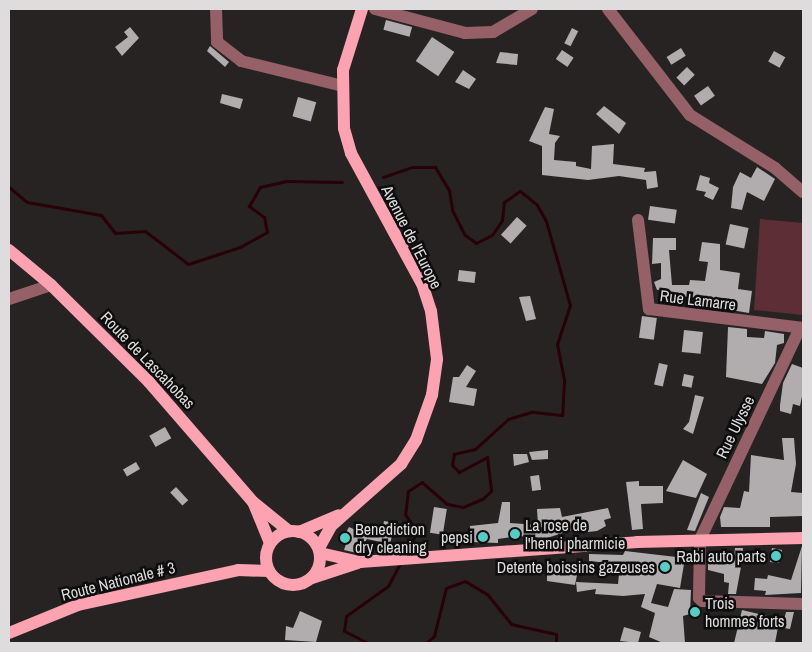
<!DOCTYPE html>
<html>
<head>
<meta charset="utf-8">
<style>
	body { margin:0 }
	#map { position:relative; width:812px; height:652px; overflow:hidden; background:#272323; font-family:"Archivo Narrow",sans-serif }
	div>[style] { position:absolute }
	.green>* { inset:0; background:#5e2e36 }
	.stream>* { height:3px; margin:-1.5px; padding:0 1.5px; transform-origin:1.5px; border-radius:1.5px; background:#290008 }
	.building>* { inset:0; background:#b1acad; transform-origin:0 0 }
	.minor>* { height:12px; margin:-6px; padding:0 6px; transform-origin:6px; border-radius:6px; background:#966068 }
	.major>* { height:12px; margin:-6px; padding:0 6px; transform-origin:6px; border-radius:6px; background:#fca2b0 }
	.major>.ring { margin:-6px; padding:0; box-sizing:content-box; background:none; border:12px solid #fca2b0; border-radius:50% }
	.dots>* { width:14px; height:14px; translate:-50% -50%; box-sizing:border-box; border:2px solid #0e0d0d; border-radius:50% }
	span { translate:-50% -50%; white-space:nowrap; text-align:center; line-height:1.15; -webkit-text-stroke:5px #0e0d0d; paint-order:stroke }
	.street-label { font-size:16px; color:#dedcdc }
	.poi-label { font-size:16px; color:#dedcdc }
	.left { translate:0 -50%; text-align:left }
	.right { translate:-100% -50%; text-align:right }
	.frame { position:absolute; inset:0; border:10px solid #dedcdc; pointer-events:none }
</style>
</head>
<body>
<div id="map">
	<div class="green">
		<div style="clip-path:polygon(760px 219px,803px 223px,803px 315px,754px 310px)"></div>
	</div>
	<div class="stream">
		<div style="left:383px;top:177px;width:31px;rotate:-19deg"></div>
		<div style="left:412px;top:167px;width:23px"></div>
		<div style="left:435px;top:167px;width:27px;rotate:59deg"></div>
		<div style="left:449px;top:190px;width:20px;rotate:81deg"></div>
		<div style="left:452px;top:210px;width:28px;rotate:63deg"></div>
		<div style="left:465px;top:235px;width:14px;rotate:36deg"></div>
		<div style="left:476px;top:243px;width:18px;rotate:-27deg"></div>
		<div style="left:492px;top:235px;width:18px;rotate:-56deg"></div>
		<div style="left:502px;top:220px;width:18px;rotate:-84deg"></div>
		<div style="left:504px;top:202px;width:19px;rotate:-35deg"></div>
		<div style="left:520px;top:191px;width:22px;rotate:39deg"></div>
		<div style="left:537px;top:205px;width:18px;rotate:61deg"></div>
		<div style="left:546px;top:221px;width:87px;rotate:74.1deg"></div>
		<div style="left:570px;top:305px;width:41px;rotate:108.4deg"></div>
		<div style="left:557px;top:344px;width:38px;rotate:79deg"></div>
		<div style="left:564px;top:381px;width:34px;rotate:93deg"></div>
		<div style="left:562px;top:415px;width:31px;rotate:-174deg"></div>
		<div style="left:531px;top:412px;width:24px;rotate:163deg"></div>
		<div style="left:508px;top:419px;width:45px;rotate:137.7deg"></div>
		<div style="left:475px;top:449px;width:22px;rotate:167deg"></div>
		<div style="left:454px;top:454px;width:11px;rotate:100deg"></div>
		<div style="left:452px;top:465px;width:10px;rotate:45deg"></div>
		<div style="left:459px;top:472px;width:32px;rotate:-28deg"></div>
		<div style="left:487px;top:457px;width:34px;rotate:83deg"></div>
		<div style="left:491px;top:491px;width:12px;rotate:138deg"></div>
		<div style="left:482px;top:499px;width:21px;rotate:157deg"></div>
		<div style="left:463px;top:507px;width:16px;rotate:-169deg"></div>
		<div style="left:447px;top:504px;width:33px;rotate:-139deg"></div>
		<div style="left:422px;top:482px;width:17px;rotate:147deg"></div>
		<div style="left:408px;top:491px;width:23px;rotate:97deg"></div>
		<div style="left:405px;top:514px;width:22px;rotate:56deg"></div>
		<div style="left:417px;top:532px;width:26px;rotate:119deg"></div>
		<div style="left:9px;top:187px;width:23px;rotate:40deg"></div>
		<div style="left:27px;top:202px;width:75px;rotate:10deg"></div>
		<div style="left:101px;top:215px;width:23px;rotate:52deg"></div>
		<div style="left:115px;top:233px;width:30px;rotate:-4deg"></div>
		<div style="left:145px;top:231px;width:54px;rotate:37.5deg"></div>
		<div style="left:188px;top:264px;width:55px;rotate:-18.1deg"></div>
		<div style="left:240px;top:247px;width:31px;rotate:-29deg"></div>
		<div style="left:267px;top:232px;width:15px;rotate:-101deg"></div>
		<div style="left:264px;top:217px;width:19px;rotate:-144deg"></div>
		<div style="left:249px;top:206px;width:22px;rotate:-60deg"></div>
		<div style="left:260px;top:187px;width:27px;rotate:-13deg"></div>
		<div style="left:286px;top:181px;width:56px;rotate:1deg"></div>
		<div style="left:368px;top:643px;width:27px;rotate:-153deg"></div>
		<div style="left:344px;top:631px;width:15px;rotate:-82deg"></div>
		<div style="left:346px;top:616px;width:52px;rotate:-35.5deg"></div>
		<div style="left:388px;top:586px;width:26px;rotate:-62deg"></div>
		<div style="left:426px;top:643px;width:11px;rotate:-41deg"></div>
		<div style="left:434px;top:636px;width:49px;rotate:-76deg"></div>
		<div style="left:446px;top:588px;width:20px;rotate:-20deg"></div>
		<div style="left:465px;top:581px;width:26px;rotate:31deg"></div>
		<div style="left:487px;top:594px;width:38px;rotate:51deg"></div>
		<div style="left:511px;top:624px;width:46px;rotate:12.5deg"></div>
		<div style="left:556px;top:634px;width:9px;rotate:90deg"></div>
	</div>
	<div class="building">
		<div style="left:386px;top:20px;width:27px;height:10px;rotate:15deg"></div>
		<div style="clip-path:polygon(130px 27px,139px 38px,122px 56px,115px 47px,128px 37px,124px 32px)"></div>
		<div style="left:572px;top:28px;width:7px;height:17px;rotate:27deg"></div>
		<div style="left:432px;top:37px;width:27px;height:29px;rotate:34deg"></div>
		<div style="clip-path:polygon(210px 46px,229px 62px,225px 67px,207px 51px)"></div>
		<div style="left:681px;top:48px;width:9px;height:17px;rotate:58deg"></div>
		<div style="left:562px;top:50px;width:14px;height:11px;rotate:34deg"></div>
		<div style="left:774px;top:51px;width:13px;height:12px;rotate:29deg"></div>
		<div style="clip-path:polygon(500px 52px,518px 54px,517px 65px,496px 63px)"></div>
		<div style="left:687px;top:67px;width:11px;height:15px;rotate:45deg"></div>
		<div style="clip-path:polygon(463px 70px,476px 79px,469px 89px,455px 82px)"></div>
		<div style="left:708px;top:86px;width:12px;height:17px;rotate:55deg"></div>
		<div style="clip-path:polygon(222px 94px,243px 99px,240px 109px,220px 103px)"></div>
		<div style="left:298px;top:97px;width:19px;height:20px;rotate:16deg"></div>
		<div style="clip-path:polygon(604px 106px,626px 123px,619px 134px,596px 114px)"></div>
		<div style="clip-path:polygon(545px 107px,554px 109px,549px 134px,560px 136px,555px 143px,554px 160px,576px 162px,576px 166px,591px 169px,592px 146px,614px 144px,613px 164px,645px 168px,644px 172px,656px 171px,658px 187px,647px 189px,646px 180px,619px 176px,588px 180px,542px 175px,542px 146px,529px 141px)"></div>
		<div style="clip-path:polygon(757px 167px,775px 179px,764px 201px,747px 192px,742px 210px,731px 208px,733px 187px,740px 172px,751px 178px)"></div>
		<div style="clip-path:polygon(700px 175px,710px 178px,709px 183px,719px 188px,713px 200px,704px 196px,706px 192px,696px 190px)"></div>
		<div style="left:650px;top:206px;width:27px;height:14px;rotate:8deg"></div>
		<div style="left:517px;top:217px;width:13px;height:24px;rotate:42deg"></div>
		<div style="left:730px;top:224px;width:19px;height:21px;rotate:12deg"></div>
		<div style="clip-path:polygon(653px 238px,676px 238px,676px 250px,669px 250px,672px 285px,689px 285px,690px 280px,705px 281px,708px 262px,699px 261px,702px 242px,720px 244px,720px 270px,740px 273px,738px 289px,752px 291px,749px 313px,702px 305px,703px 298px,663px 295px,663px 289px,657px 290px,654px 282px,661px 279px,661px 263px,652px 264px)"></div>
		<div style="left:459px;top:270px;width:17px;height:11px;rotate:7deg"></div>
		<div style="clip-path:polygon(530px 296px,536px 319px,526px 321px,519px 297px)"></div>
		<div style="left:642px;top:316px;width:15px;height:22px;rotate:8deg"></div>
		<div style="clip-path:polygon(728px 327px,747px 329px,747px 337px,764px 338px,765px 331px,784px 334px,784px 343px,777px 345px,775px 363px,762px 384px,726px 377px)"></div>
		<div style="left:684px;top:330px;width:19px;height:22px;rotate:6deg"></div>
		<div style="left:659px;top:363px;width:9px;height:22px;rotate:13deg"></div>
		<div style="clip-path:polygon(792px 364px,803px 368px,803px 392px,800px 406px,793px 404px,791px 414px,780px 411px,780px 405px,783px 383px)"></div>
		<div style="clip-path:polygon(467px 365px,476px 371px,466px 387px,477px 389px,474px 406px,449px 402px,453px 377px,459px 377px)"></div>
		<div style="left:684px;top:374px;width:10px;height:12px;rotate:11deg"></div>
		<div style="clip-path:polygon(695px 395px,704px 397px,693px 434px,683px 429px,689px 422px)"></div>
		<div style="left:165px;top:427px;width:13px;height:18px;rotate:61deg"></div>
		<div style="clip-path:polygon(782px 438px,794px 438px,796px 464px,791px 492px,803px 493px,803px 516px,770px 517px,770px 527px,721px 527px,720px 517px,724px 507px,740px 508px,744px 491px,749px 492px,751px 455px,784px 460px)"></div>
		<div style="clip-path:polygon(548px 450px,548px 459px,532px 460px,529px 452px)"></div>
		<div style="clip-path:polygon(513px 454px,527px 454px,529px 462px,514px 466px)"></div>
		<div style="clip-path:polygon(683px 460px,707px 474px,696px 498px,666px 491px)"></div>
		<div style="left:136px;top:462px;width:8px;height:15px;rotate:60deg"></div>
		<div style="left:539px;top:475px;width:15px;height:9px;rotate:82deg"></div>
		<div style="clip-path:polygon(639px 481px,639px 486px,663px 486px,663px 503px,641px 504px,643px 529px,632px 530px,626px 482px)"></div>
		<div style="left:176px;top:487px;width:18px;height:8px;rotate:47deg"></div>
		<div style="clip-path:polygon(701px 493px,709px 497px,695px 531px,687px 530px)"></div>
		<div style="clip-path:polygon(502px 502px,510px 502px,510px 523px,538px 525px,537px 509px,560px 508px,562px 517px,608px 508px,611px 518px,604px 520px,606px 526px,597px 531px,588px 532px,587px 525px,547px 538px,518px 536px,498px 539px,498px 543px,471px 542px,470px 526px,498px 523px)"></div>
		<div style="left:434px;top:507px;width:13px;height:26px;rotate:9deg"></div>
		<div style="clip-path:polygon(384px 521px,395px 523px,390px 544px,367px 539px,357px 553px,344px 550px,346px 544px,341px 542px,349px 527px,360px 532px,360px 528px,382px 531px)"></div>
		<div style="clip-path:polygon(802px 546px,801px 593px,765px 595px,766px 591px,754px 590px,755px 578px,767px 579px,768px 575px,791px 580px)"></div>
		<div style="clip-path:polygon(735px 548px,743px 548px,741px 567px,736px 594px,728px 594px,729px 583px,724px 582px,724px 574px,708px 570px,708px 554px,734px 559px)"></div>
		<div style="clip-path:polygon(772px 548px,782px 550px,779px 563px,770px 562px)"></div>
		<div style="clip-path:polygon(625px 551px,685px 558px,680px 588px,657px 584px,651px 603px,668px 607px,674px 589px,691px 590px,690px 614px,683px 616px,685px 643px,663px 643px,649px 637px,655px 613px,641px 607px,645px 594px,623px 596px,595px 594px,596px 589px,577px 592px,576px 582px,618px 584px,620px 564px,589px 561px,589px 554px,623px 555px)"></div>
		<div style="clip-path:polygon(570px 569px,578px 570px,575px 585px,547px 581px,547px 573px,569px 573px)"></div>
		<div style="clip-path:polygon(742px 610px,784px 620px,786px 612px,794px 612px,790px 629px,778px 627px,775px 643px,734px 643px)"></div>
		<div style="clip-path:polygon(300px 611px,322px 621px,316px 642px,285px 640px,286px 626px,293px 628px)"></div>
		<div style="clip-path:polygon(624px 627px,641px 632px,638px 643px,620px 641px)"></div>
	</div>
	<div class="minor">
		<div style="left:216px;top:9px;width:33px;rotate:88deg"></div>
		<div style="left:217px;top:42px;width:31px;rotate:38deg"></div>
		<div style="left:241px;top:61px;width:105px;rotate:13.8deg"></div>
		<div style="left:375px;top:9px;width:93px;rotate:14.9deg"></div>
		<div style="left:465px;top:33px;width:28px;rotate:-2deg"></div>
		<div style="left:493px;top:32px;width:45px;rotate:-30.5deg"></div>
		<div style="left:608px;top:9px;width:134px;rotate:52.3deg"></div>
		<div style="left:690px;top:115px;width:100px;rotate:31.9deg"></div>
		<div style="left:775px;top:168px;width:37px;rotate:41deg"></div>
		<div style="left:638px;top:220px;width:90px;rotate:83deg"></div>
		<div style="left:649px;top:309px;width:155px;rotate:7deg"></div>
		<div style="left:9px;top:299px;width:44px;rotate:-18.4deg"></div>
		<div style="left:800px;top:328px;width:234px;rotate:115.3deg"></div>
		<div style="left:700px;top:540px;width:58px;rotate:91deg"></div>
		<div style="left:699px;top:598px;width:4px;rotate:45deg"></div>
		<div style="left:702px;top:601px;width:101px;rotate:1.7deg"></div>
	</div>
	<div class="major">
		<div style="left:9px;top:250px;width:55px;rotate:39.8deg"></div>
		<div style="left:51px;top:285px;width:138px;rotate:44.7deg"></div>
		<div style="left:149px;top:382px;width:159px;rotate:49.1deg"></div>
		<div style="left:253px;top:502px;width:46px;rotate:38.9deg"></div>
		<div style="left:254px;top:504px;width:42px;rotate:67.7deg"></div>
		<div class="ring" style="left:266px;top:531px;width:42px;height:42px"></div>
		<div style="left:299px;top:532px;width:43px;rotate:-23deg"></div>
		<div style="left:319px;top:548px;width:25px;rotate:-61deg"></div>
		<div style="left:331px;top:526px;width:94px;rotate:-41.5deg"></div>
		<div style="left:401px;top:464px;width:28px;rotate:-58deg"></div>
		<div style="left:416px;top:440px;width:48px;rotate:-70.4deg"></div>
		<div style="left:432px;top:395px;width:36px;rotate:-82deg"></div>
		<div style="left:437px;top:359px;width:48px;rotate:-97.1deg"></div>
		<div style="left:431px;top:311px;width:28px;rotate:-108deg"></div>
		<div style="left:422px;top:284px;width:149px;rotate:-118.5deg"></div>
		<div style="left:351px;top:153px;width:26px;rotate:-106deg"></div>
		<div style="left:344px;top:128px;width:58px;rotate:-91deg"></div>
		<div style="left:343px;top:70px;width:64px;rotate:-72.7deg"></div>
		<div style="left:320px;top:553px;width:41px;rotate:12.7deg"></div>
		<div style="left:360px;top:562px;width:278px;rotate:-4.1deg"></div>
		<div style="left:637px;top:542px;width:166px;rotate:-1.4deg"></div>
		<div style="left:312px;top:578px;width:48px;rotate:-18.1deg"></div>
		<div style="left:9px;top:633px;width:74px;rotate:-22.1deg"></div>
		<div style="left:78px;top:605px;width:164px;rotate:-12.3deg"></div>
		<div style="left:238px;top:570px;width:31px;rotate:2deg"></div>
	</div>
	<div class="dots">
		<div style="left:515px;top:534px;background:#54cdc7"></div>
		<div style="left:483px;top:537px;background:#54cdc7"></div>
		<div style="left:345px;top:538px;background:#54cdc7"></div>
		<div style="left:776px;top:556px;background:#54cdc7"></div>
		<div style="left:665px;top:567px;background:#54cdc7"></div>
		<div style="left:695px;top:612px;background:#54cdc7"></div>
	</div>
	<div class="street-label">
		<span style="left:412px;top:237px;rotate:63deg">Avenue de l'Europe</span>
		<span style="left:698px;top:300px;rotate:7deg">Rue Lamarre</span>
		<span style="left:148px;top:360px;rotate:46deg">Route de Lascahobas</span>
		<span style="left:735px;top:427px;rotate:-64deg">Rue Ulysse</span>
		<span style="left:118px;top:581px;rotate:-14deg">Route Nationale # 3</span>
	</div>
	<div class="poi-label">
		<span class="left" style="left:525px;top:534px">La rose de<br>l'henoi pharmicie</span>
		<span class="left" style="left:355px;top:538px">Benediction<br>dry cleaning</span>
		<span class="right" style="left:473px;top:537px">pepsi</span>
		<span class="right" style="left:766px;top:556px">Rabi auto parts</span>
		<span class="right" style="left:655px;top:567px">Detente boissins gazeuses</span>
		<span class="left" style="left:705px;top:612px">Trois<br>hommes forts</span>
	</div>
	<div class="frame"></div>
</div>
</body>
</html>
